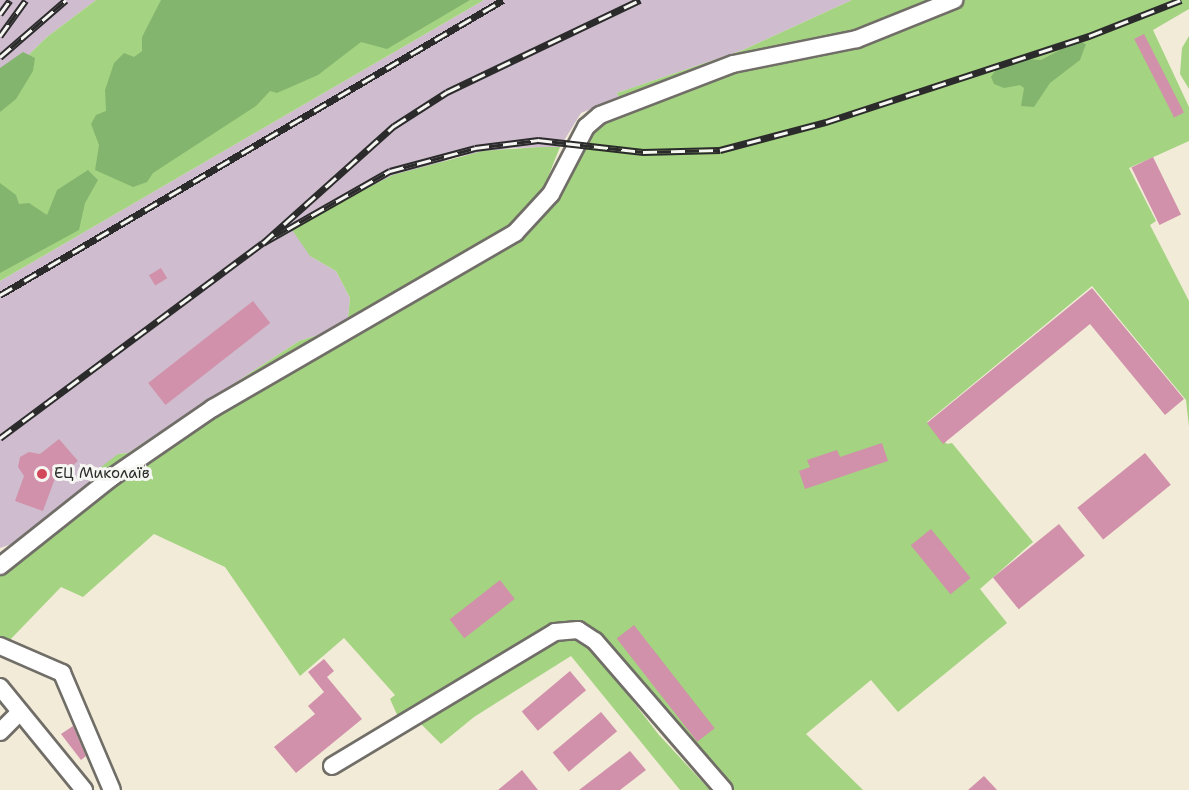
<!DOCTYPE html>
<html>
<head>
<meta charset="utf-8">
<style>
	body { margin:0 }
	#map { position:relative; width:1189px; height:790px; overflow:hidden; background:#f2ebd8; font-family:"Shantell Sans",sans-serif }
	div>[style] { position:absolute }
	.industrial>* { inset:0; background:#cfbdcf }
	.green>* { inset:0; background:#a4d381 }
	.forest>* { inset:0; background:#83b56f }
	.building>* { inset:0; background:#d191aa; transform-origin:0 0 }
	.roads { filter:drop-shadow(2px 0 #716e68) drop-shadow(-2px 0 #716e68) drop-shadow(0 2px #716e68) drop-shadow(0 -2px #716e68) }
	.minor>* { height:16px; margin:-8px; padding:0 8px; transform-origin:8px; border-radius:8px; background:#fff }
	.rail>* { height:7px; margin-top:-3.5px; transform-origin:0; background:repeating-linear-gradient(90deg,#f6f6f2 0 14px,#2b2b2b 0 28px); box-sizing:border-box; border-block:2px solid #2b2b2b }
	.dots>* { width:16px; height:16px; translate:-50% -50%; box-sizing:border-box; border:3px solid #f6f6f2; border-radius:50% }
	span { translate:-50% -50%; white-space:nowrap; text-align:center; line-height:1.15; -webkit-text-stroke:6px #f6f6f2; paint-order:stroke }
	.poi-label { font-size:15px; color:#2b2b2b }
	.left { translate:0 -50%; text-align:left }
</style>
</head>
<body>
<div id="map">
	<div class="industrial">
		<div style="clip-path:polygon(0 0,96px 0,47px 37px,0 83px)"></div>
		<div style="clip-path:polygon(484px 0,852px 0,743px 50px,617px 93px,619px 98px,581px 113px,560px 147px,513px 148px,455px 157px,308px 215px,310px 256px,336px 271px,350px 298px,348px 318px,325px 333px,299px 341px,128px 453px,118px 454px,92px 483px,32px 537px,0 548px,0 281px)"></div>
	</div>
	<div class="green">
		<div style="clip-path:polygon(96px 0,484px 0,0 281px,0 83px,47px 37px)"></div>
		<div style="clip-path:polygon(852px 0,945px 0,871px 34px,710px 67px,619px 98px,617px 93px,743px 50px)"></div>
		<div style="clip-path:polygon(964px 0,1189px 0,1189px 9px,1153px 30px,1189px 107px,1189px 141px,1129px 168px,1156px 221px,1150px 225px,1189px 301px,1189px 427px,1186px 400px,1092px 286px,927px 422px,947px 444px,952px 443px,1033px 542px,980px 589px,1007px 623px,898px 712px,871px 680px,806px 734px,863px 790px,722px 790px,576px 630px,399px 719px,390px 699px,395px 695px,344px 638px,300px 676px,225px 567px,154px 534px,83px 597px,61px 587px,6px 644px,0 642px,0 570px,216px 412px,518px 236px,581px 133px,712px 71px,858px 47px)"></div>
		<div style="clip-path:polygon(1189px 36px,1189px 89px,1180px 74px,1182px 48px)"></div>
		<div style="clip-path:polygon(539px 147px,560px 147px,540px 197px,512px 228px,212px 406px,108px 478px,37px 538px,19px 550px,14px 549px,12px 545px,32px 537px,92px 483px,92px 474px,118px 454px,128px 453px,299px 341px,325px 333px,348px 318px,350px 298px,336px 271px,310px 256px,290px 227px,393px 175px,483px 151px)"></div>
		<div style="clip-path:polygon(559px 637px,574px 638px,590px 646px,659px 735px,710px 790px,680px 790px,571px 656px,474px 717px,441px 744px,421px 724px)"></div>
	</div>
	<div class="forest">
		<div style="clip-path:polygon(161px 0,470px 0,387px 49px,361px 42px,318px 75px,277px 93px,270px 91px,256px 106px,153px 173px,147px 182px,133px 187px,95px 170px,99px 145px,91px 124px,96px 115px,106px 111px,105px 90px,114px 63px,124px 53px,134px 57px,142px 51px,142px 37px)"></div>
		<div style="clip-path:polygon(1077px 41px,1086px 44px,1080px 60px,1050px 83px,1034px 107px,1021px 106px,1024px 88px,1020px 85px,1004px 88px,994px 84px,991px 77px,997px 68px,1024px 59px,1041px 60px)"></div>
		<div style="clip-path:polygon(23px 52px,35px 58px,33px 71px,16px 99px,0 112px,0 68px)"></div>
		<div style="clip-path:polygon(88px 170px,98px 180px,85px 203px,79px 230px,0 273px,0 183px,16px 195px,19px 204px,29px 203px,47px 215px,57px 190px)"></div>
	</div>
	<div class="building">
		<div style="left:1144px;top:34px;width:88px;height:11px;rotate:63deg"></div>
		<div style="left:1153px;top:157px;width:64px;height:24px;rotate:64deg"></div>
		<div style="left:161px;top:268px;width:12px;height:14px;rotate:59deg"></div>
		<div style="clip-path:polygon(1092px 288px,1184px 399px,1165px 415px,1090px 324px,943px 444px,927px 423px)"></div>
		<div style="left:253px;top:301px;width:28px;height:133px;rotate:52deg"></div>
		<div style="clip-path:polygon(59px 439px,78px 461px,54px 481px,43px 511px,15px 501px,24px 476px,18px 467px,20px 457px,29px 452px,40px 454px)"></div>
		<div style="clip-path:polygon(882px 443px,888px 461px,805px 489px,799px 471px,810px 467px,807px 460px,837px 450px,840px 457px)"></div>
		<div style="left:1145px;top:453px;width:41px;height:87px;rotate:51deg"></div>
		<div style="left:1059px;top:524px;width:41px;height:85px;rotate:51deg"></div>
		<div style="left:931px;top:529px;width:63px;height:26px;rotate:51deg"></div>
		<div style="left:500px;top:580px;width:24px;height:64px;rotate:52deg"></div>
		<div style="left:634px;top:625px;width:131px;height:22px;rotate:52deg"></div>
		<div style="clip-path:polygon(324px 659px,334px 671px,327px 677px,362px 719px,296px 773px,274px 747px,315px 714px,308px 706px,324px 692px,308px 672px)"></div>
		<div style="left:570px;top:671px;width:25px;height:63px;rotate:50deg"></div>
		<div style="left:601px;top:712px;width:25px;height:63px;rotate:50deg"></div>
		<div style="clip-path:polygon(73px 726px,86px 756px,81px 760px,61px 734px)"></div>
		<div style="clip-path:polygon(630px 751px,646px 770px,620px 790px,579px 790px)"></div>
		<div style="clip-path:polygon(522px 770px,538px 790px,498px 790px)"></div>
		<div style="clip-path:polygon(984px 776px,997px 790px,968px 790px)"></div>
	</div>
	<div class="roads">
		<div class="minor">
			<div style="left:0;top:566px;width:142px;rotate:-38.4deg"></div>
			<div style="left:111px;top:478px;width:124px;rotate:-34.5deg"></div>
			<div style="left:213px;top:408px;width:349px;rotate:-30.1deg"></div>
			<div style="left:515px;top:233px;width:53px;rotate:-47.3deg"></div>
			<div style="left:551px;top:194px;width:76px;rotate:-62.4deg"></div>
			<div style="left:586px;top:127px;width:18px;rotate:-41deg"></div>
			<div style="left:600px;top:115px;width:142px;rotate:-21deg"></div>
			<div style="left:733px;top:64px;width:126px;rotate:-11.4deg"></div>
			<div style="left:857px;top:39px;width:105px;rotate:-21.9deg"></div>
			<div style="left:0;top:646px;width:68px;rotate:23.5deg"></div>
			<div style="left:62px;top:673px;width:127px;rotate:66.9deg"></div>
			<div style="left:0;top:687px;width:133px;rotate:50.8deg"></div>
			<div style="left:0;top:732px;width:28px;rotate:-45deg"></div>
			<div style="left:332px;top:766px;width:260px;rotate:-31deg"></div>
			<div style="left:555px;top:632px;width:23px;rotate:-5deg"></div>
			<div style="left:578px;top:630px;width:20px;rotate:33deg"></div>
			<div style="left:595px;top:641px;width:197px;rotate:49.1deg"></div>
		</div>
	</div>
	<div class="rail">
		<div style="left:0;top:14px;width:17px;rotate:-54deg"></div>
		<div style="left:0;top:36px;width:44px;rotate:-54.2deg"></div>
		<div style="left:0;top:57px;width:87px;rotate:-40.8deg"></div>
		<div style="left:263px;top:243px;width:146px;rotate:-29.6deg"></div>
		<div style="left:390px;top:171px;width:88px;rotate:-15.1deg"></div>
		<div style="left:475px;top:148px;width:64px;rotate:-7.2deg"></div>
		<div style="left:538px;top:140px;width:106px;rotate:6.5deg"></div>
		<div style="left:643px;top:152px;width:77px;rotate:-1.5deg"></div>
		<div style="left:720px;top:150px;width:110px;rotate:-14.8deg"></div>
		<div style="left:826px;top:122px;width:277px;rotate:-18.1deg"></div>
		<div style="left:1089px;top:36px;width:99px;rotate:-21.4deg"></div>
		<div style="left:0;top:295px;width:583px;rotate:-30.39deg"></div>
		<div style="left:0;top:438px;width:327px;rotate:-36.6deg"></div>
		<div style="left:263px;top:243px;width:176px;rotate:-41.8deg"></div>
		<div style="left:394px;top:126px;width:63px;rotate:-32.7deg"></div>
		<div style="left:447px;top:92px;width:214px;rotate:-25.5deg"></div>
	</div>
	<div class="dots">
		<div style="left:42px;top:474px;background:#d1495b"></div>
	</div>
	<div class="poi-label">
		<span class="left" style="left:54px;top:474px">ЕЦ Миколаїв</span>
	</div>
</div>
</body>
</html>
